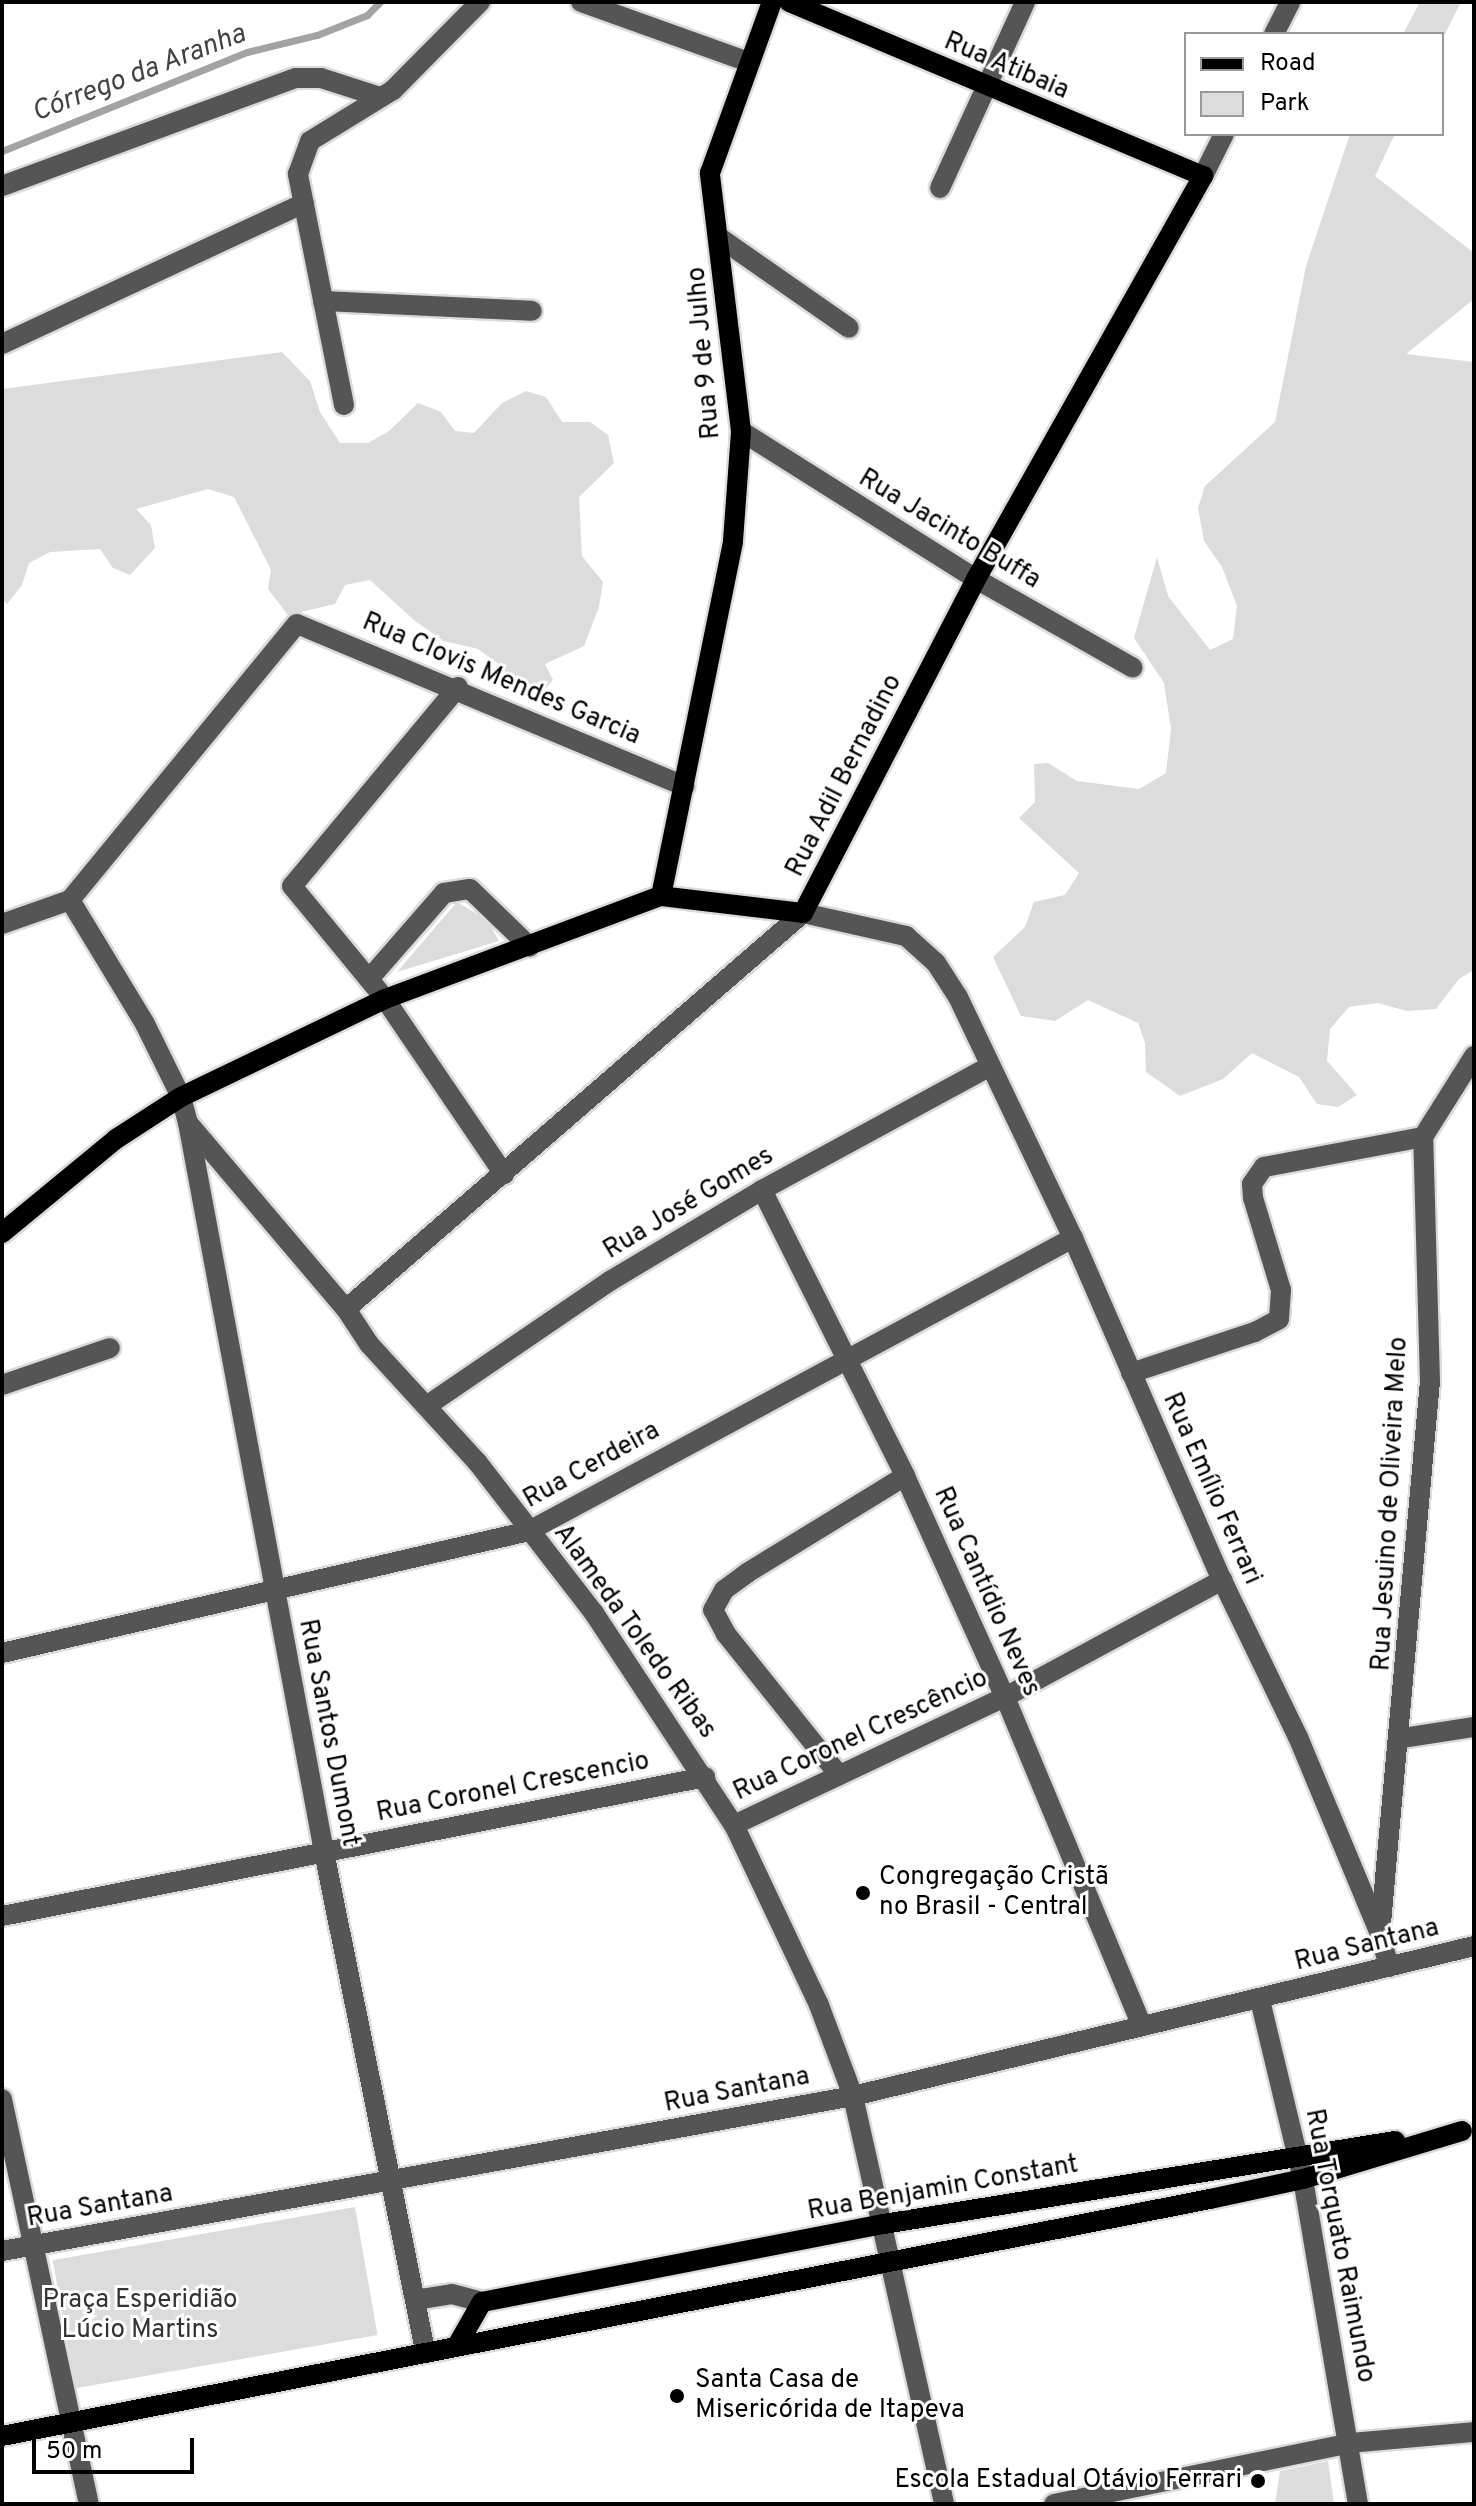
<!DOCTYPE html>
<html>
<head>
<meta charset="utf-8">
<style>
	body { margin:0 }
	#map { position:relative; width:1476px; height:2506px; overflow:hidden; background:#fff; font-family:Overpass,sans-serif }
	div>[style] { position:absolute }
	.green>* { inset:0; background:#dcdcdc; transform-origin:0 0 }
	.stream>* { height:7px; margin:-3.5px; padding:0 3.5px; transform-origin:3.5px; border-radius:3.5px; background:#a3a3a3 }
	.roads { filter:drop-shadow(2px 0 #dbdbdb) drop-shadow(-2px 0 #dbdbdb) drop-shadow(0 2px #dbdbdb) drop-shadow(0 -2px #dbdbdb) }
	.minor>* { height:20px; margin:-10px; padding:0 10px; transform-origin:10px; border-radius:10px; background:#555 }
	.major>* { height:20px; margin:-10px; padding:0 10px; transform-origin:10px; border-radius:10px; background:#000 }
	.dots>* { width:22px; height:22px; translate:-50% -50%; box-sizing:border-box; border:4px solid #fff; border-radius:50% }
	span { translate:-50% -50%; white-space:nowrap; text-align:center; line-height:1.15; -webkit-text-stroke:6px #fff; paint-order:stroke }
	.street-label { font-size:26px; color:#000 }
	.poi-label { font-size:26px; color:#000 }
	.left { translate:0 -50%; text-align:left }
	.right { translate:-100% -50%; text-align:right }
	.park-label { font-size:26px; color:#333 }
	.water-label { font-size:28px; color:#444; font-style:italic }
	.frame { position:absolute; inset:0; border:4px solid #000; pointer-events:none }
	.legend { position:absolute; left:1184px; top:32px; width:260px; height:104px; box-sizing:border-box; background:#fff; border:2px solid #999; margin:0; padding:10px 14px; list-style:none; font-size:24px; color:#000 }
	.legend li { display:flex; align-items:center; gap:16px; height:40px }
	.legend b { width:40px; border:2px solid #999 }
	.scale { position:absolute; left:32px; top:2438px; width:162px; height:36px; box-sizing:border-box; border:4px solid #000; border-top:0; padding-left:10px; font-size:24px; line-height:28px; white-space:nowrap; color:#000; -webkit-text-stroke:6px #fff; paint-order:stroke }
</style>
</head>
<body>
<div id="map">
	<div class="green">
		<div style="clip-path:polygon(1420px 2px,1461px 2px,1442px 40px,1442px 34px,1403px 34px)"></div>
		<div style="clip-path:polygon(1350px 134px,1395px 134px,1375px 176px,1474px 253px,1474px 299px,1406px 354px,1474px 362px,1474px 970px,1459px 979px,1436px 1009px,1407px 1011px,1378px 1003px,1349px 1007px,1330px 1029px,1327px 1061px,1357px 1095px,1338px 1107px,1317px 1104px,1299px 1077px,1252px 1053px,1223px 1079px,1180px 1096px,1146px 1072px,1145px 1043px,1138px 1023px,1088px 1000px,1055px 1021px,1021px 1016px,993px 957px,1025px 927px,1034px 902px,1065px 895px,1079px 873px,1019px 818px,1035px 802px,1034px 764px,1048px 763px,1077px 781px,1139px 789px,1166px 773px,1171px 729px,1164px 683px,1134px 638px,1157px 557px,1168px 596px,1210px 650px,1233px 639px,1237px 606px,1222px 567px,1204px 541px,1198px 508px,1205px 486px,1275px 422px,1306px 266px)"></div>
		<div style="clip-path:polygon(282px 352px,310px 381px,320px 412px,340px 443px,368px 443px,389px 431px,418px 403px,441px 412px,455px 431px,474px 433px,502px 403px,526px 391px,546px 397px,562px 422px,590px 422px,608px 435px,614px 463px,579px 497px,582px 556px,603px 582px,599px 607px,584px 646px,545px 664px,553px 680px,537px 699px,513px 691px,503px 667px,478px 649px,444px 641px,415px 621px,370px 580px,345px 585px,335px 604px,288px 615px,268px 589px,271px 570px,234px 497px,208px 489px,136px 509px,151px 525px,155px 548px,130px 575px,113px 568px,100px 549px,50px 552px,29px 563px,22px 585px,7px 604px,2px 599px,2px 389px)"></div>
		<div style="clip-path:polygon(457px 902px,487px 920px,499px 941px,397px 972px)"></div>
		<div style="left:355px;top:2207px;width:130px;height:307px;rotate:80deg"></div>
		<div style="clip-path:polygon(1328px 2461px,1334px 2504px,1275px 2504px,1280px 2471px)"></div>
	</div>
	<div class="stream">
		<div style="left:2px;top:151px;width:264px;rotate:-22deg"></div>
		<div style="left:247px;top:52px;width:72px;rotate:-13.7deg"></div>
		<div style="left:317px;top:35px;width:54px;rotate:-21.8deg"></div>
		<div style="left:367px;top:15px;width:18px;rotate:-45deg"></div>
	</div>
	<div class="roads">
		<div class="minor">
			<div style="left:581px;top:2px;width:178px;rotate:19.7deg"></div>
			<div style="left:1274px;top:34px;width:36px;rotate:-63deg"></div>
			<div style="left:1203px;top:176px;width:47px;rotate:-63.4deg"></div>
			<div style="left:2px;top:186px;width:313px;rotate:-20.2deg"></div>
			<div style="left:296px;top:78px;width:25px"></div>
			<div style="left:321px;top:78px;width:62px;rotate:17.9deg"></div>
			<div style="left:940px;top:188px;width:205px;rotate:-65.4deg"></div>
			<div style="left:720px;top:238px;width:157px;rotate:34.9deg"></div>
			<div style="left:323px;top:301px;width:209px;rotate:2.7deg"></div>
			<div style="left:2px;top:344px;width:333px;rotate:-25deg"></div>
			<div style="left:344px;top:405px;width:236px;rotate:-101.3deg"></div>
			<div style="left:298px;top:174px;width:35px;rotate:-70deg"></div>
			<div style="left:310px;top:141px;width:97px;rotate:-31.6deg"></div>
			<div style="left:393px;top:90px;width:124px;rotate:-45.3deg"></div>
			<div style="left:741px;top:431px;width:278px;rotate:32.2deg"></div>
			<div style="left:976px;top:579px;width:180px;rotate:29.5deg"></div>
			<div style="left:458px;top:687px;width:259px;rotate:129.8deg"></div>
			<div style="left:292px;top:886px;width:146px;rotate:50.5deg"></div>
			<div style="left:385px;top:999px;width:212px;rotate:55.8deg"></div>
			<div style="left:70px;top:900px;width:145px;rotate:58.8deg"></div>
			<div style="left:145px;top:1024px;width:81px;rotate:63.7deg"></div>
			<div style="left:181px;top:1097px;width:27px;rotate:75deg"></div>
			<div style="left:188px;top:1123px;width:742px;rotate:79.43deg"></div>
			<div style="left:324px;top:1852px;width:508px;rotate:78.54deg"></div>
			<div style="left:70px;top:900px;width:357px;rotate:-50.6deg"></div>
			<div style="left:297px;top:624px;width:420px;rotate:22.7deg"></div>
			<div style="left:2px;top:924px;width:72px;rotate:-19.4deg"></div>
			<div style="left:369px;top:979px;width:114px;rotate:-48.9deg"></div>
			<div style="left:444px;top:893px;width:26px;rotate:-9deg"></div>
			<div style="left:470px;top:889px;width:83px;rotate:44deg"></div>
			<div style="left:188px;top:1123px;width:244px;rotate:49.7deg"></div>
			<div style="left:346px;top:1309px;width:42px;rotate:56.7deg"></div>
			<div style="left:369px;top:1344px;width:161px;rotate:47.5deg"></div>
			<div style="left:478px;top:1463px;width:190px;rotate:52.3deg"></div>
			<div style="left:594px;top:1613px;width:254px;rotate:56.6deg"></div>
			<div style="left:734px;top:1825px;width:199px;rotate:64.7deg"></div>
			<div style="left:819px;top:2005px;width:97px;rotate:69.5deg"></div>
			<div style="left:853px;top:2096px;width:418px;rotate:77.4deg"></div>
			<div style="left:762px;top:1190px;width:320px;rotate:63.4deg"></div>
			<div style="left:905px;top:1476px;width:243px;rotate:65.7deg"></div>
			<div style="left:1005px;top:1697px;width:356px;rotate:67.4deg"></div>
			<div style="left:346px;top:1309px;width:605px;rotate:-40.91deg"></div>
			<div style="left:803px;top:913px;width:106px;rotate:12.6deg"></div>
			<div style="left:906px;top:936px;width:40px;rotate:42deg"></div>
			<div style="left:936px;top:963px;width:40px;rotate:57.1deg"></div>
			<div style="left:958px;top:997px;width:267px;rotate:64.5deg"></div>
			<div style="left:1073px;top:1238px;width:373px;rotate:66.5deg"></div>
			<div style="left:1222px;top:1580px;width:174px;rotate:64.2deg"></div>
			<div style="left:1298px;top:1737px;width:213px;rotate:67.4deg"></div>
			<div style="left:1131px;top:1373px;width:131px;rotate:-18.3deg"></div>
			<div style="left:1255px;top:1332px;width:27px;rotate:-28deg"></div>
			<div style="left:1279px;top:1319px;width:29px;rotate:-86deg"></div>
			<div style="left:1281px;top:1290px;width:96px;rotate:-106.9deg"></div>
			<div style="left:1253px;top:1198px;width:14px;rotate:-94deg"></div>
			<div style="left:1252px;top:1184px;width:21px;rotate:-55deg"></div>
			<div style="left:1264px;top:1167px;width:162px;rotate:-10.7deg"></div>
			<div style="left:2px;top:1385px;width:114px;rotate:-18.9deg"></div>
			<div style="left:428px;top:1405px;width:220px;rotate:-34.3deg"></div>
			<div style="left:610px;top:1281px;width:177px;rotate:-30.9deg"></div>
			<div style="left:762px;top:1190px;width:258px;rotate:-28.5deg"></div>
			<div style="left:2px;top:1653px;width:541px;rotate:-13.03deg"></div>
			<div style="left:529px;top:1531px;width:618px;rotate:-28.31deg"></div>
			<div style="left:1402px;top:1738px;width:73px;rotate:-8.7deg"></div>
			<div style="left:839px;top:1775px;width:181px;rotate:-128.7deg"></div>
			<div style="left:726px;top:1634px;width:27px;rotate:-118deg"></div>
			<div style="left:713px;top:1610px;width:23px;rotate:-61deg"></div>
			<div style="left:724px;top:1590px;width:29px;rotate:-36deg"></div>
			<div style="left:747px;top:1573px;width:185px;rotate:-31.5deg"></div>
			<div style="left:734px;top:1825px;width:300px;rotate:-25.3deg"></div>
			<div style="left:1005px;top:1697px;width:247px;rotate:-28.3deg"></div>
			<div style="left:2px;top:1916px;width:717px;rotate:-11.18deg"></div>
			<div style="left:1389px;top:1967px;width:34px;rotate:-105deg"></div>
			<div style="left:1380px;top:1934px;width:555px;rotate:-84.83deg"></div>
			<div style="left:1430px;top:1381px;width:244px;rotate:-91.6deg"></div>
			<div style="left:1423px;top:1137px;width:96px;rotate:-57.8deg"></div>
			<div style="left:1260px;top:2000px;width:184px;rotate:76.5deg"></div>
			<div style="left:1303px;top:2179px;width:330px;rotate:80.4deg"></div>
			<div style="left:2px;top:2099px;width:414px;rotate:77.9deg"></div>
			<div style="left:2px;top:2251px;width:865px;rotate:-10.32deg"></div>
			<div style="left:853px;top:2096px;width:639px;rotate:-13.58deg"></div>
			<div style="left:415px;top:2300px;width:37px;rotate:-9deg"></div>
			<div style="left:452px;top:2294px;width:31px;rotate:15deg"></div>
			<div style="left:1054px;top:2504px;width:302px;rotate:-11.6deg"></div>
			<div style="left:1350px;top:2443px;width:124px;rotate:-5.1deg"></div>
		</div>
		<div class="major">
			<div style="left:661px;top:896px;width:362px;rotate:-78.5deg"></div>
			<div style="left:733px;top:541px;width:110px;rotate:-85.8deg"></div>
			<div style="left:741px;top:431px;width:260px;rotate:-96.9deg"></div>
			<div style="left:710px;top:173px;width:182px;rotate:-70.1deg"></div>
			<div style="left:2px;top:1233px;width:148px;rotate:-39.5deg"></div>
			<div style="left:116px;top:1139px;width:77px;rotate:-32.9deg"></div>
			<div style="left:181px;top:1097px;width:226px;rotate:-25.7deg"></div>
			<div style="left:385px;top:999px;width:295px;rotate:-20.5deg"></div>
			<div style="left:661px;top:896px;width:143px;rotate:6.8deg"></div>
			<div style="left:803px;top:913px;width:376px;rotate:-62.6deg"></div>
			<div style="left:976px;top:579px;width:463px;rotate:-60.6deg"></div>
			<div style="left:1203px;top:176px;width:449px;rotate:-157.2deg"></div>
			<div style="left:458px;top:2344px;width:48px;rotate:-60.3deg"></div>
			<div style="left:482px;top:2302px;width:409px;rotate:-11deg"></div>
			<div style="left:884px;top:2224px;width:518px;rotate:-9.23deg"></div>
			<div style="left:2px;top:2436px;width:1231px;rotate:-11.1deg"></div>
			<div style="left:1210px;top:2199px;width:95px;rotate:-12.1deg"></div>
			<div style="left:1303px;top:2179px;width:166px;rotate:-16.8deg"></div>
		</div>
	</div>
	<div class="dots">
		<div style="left:863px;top:1893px;background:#000"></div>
		<div style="left:677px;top:2396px;background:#000"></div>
		<div style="left:1258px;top:2481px;background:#000"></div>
	</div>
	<div class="street-label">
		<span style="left:1006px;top:67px;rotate:23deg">Rua Atibaia</span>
		<span style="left:705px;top:353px;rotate:-95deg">Rua 9 de Julho</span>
		<span style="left:949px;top:530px;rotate:31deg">Rua Jacinto Buffa</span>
		<span style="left:501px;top:680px;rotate:23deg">Rua Clovis Mendes Garcia</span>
		<span style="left:845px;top:776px;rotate:-63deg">Rua Adil Bernadino</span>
		<span style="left:689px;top:1204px;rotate:-31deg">Rua José Gomes</span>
		<span style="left:592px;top:1466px;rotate:-29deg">Rua Cerdeira</span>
		<span style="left:1211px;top:1489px;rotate:66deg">Rua Emílio Ferrari</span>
		<span style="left:1391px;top:1504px;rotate:-87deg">Rua Jesuino de Oliveira Melo</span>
		<span style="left:986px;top:1592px;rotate:66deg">Rua Cantídio Neves</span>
		<span style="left:634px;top:1632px;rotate:54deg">Alameda Toledo Ribas</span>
		<span style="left:328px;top:1733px;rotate:79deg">Rua Santos Dumont</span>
		<span style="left:861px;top:1736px;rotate:-25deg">Rua Coronel Crescêncio</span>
		<span style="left:513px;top:1788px;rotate:-11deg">Rua Coronel Crescencio</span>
		<span style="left:1367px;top:1946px;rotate:-14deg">Rua Santana</span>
		<span style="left:737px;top:2091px;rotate:-11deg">Rua Santana</span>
		<span style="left:943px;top:2189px;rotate:-10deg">Rua Benjamin Constant</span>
		<span style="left:100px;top:2207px;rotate:-10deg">Rua Santana</span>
		<span style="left:1339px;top:2246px;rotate:79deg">Rua Torquato Raimundo</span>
	</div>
	<div class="poi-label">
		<span class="left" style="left:879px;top:1893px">Congregação Cristã<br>no Brasil - Central</span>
		<span class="left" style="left:695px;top:2396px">Santa Casa de<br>Misericórida de Itapeva</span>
		<span class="right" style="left:1242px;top:2481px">Escola Estadual Otávio Ferrari</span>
	</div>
	<div class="park-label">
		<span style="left:140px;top:2316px">Praça Esperidião<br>Lúcio Martins</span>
	</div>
	<div class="water-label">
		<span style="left:139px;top:74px;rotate:-21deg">Córrego da Aranha</span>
	</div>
	<div class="frame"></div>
	<ul class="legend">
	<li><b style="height:10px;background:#000"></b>Road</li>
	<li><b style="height:22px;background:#dcdcdc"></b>Park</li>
	</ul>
	<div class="scale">50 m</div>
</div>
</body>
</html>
